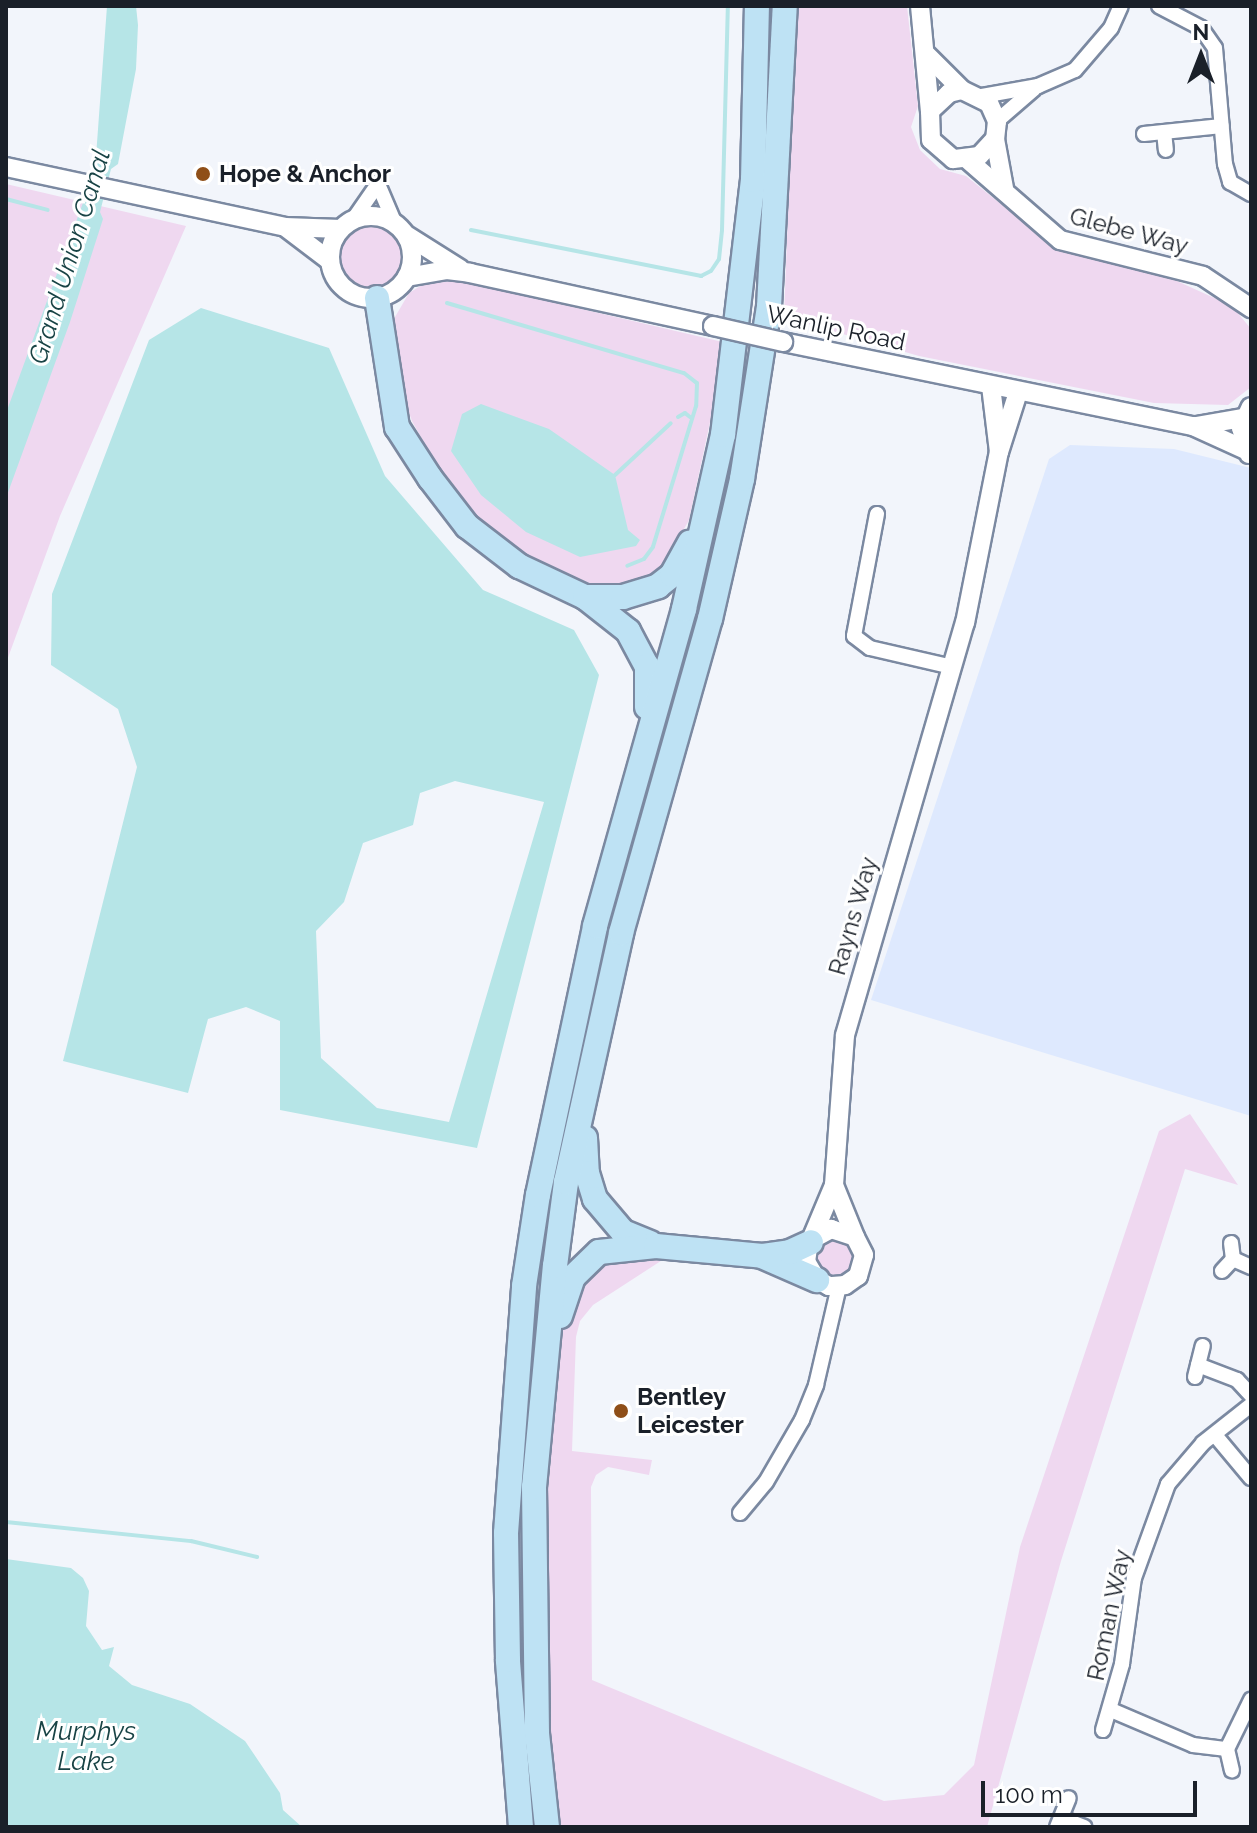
<!DOCTYPE html>
<html>
<head>
<meta charset="utf-8">
<style>
	body { margin:0 }
	#map { position:relative; width:1257px; height:1833px; overflow:hidden; background:#f2f5fb; font-family:Raleway,sans-serif }
	div>[style] { position:absolute }
	.built>* { inset:0; background:#dee9fe }
	.green>* { inset:0; background:#efd8f0; transform-origin:0 0 }
	.round { border-radius:50% }
	.water>* { inset:0; background:#b6e5e7 }
	.stream>* { height:4px; margin:-2px; padding:0 2px; transform-origin:2px; border-radius:2px; background:#b6e5e7 }
	.roads { filter:drop-shadow(2px 0 #7b89a1) drop-shadow(-2px 0 #7b89a1) drop-shadow(0 2px #7b89a1) drop-shadow(0 -2px #7b89a1) }
	.minor>* { height:14px; margin:-7px; padding:0 7px; transform-origin:7px; border-radius:7px; background:#fff }
	.tertiary>* { height:18px; margin:-9px; padding:0 9px; transform-origin:9px; border-radius:9px; background:#fff }
	.tertiary>.ring { margin:-9px; padding:0; box-sizing:content-box; background:none; border:18px solid #fff; border-radius:50% }
	.trunk>* { height:24px; margin:-12px; padding:0 12px; transform-origin:12px; border-radius:12px; background:#bee2f4 }
	.bridges { filter:drop-shadow(2px 0 #7b89a1) drop-shadow(-2px 0 #7b89a1) drop-shadow(0 2px #7b89a1) drop-shadow(0 -2px #7b89a1) }
	.tertiary-bridge>* { height:18px; margin:-9px; padding:0 9px; transform-origin:9px; border-radius:9px; background:#fff }
	.dots>* { width:22px; height:22px; translate:-50% -50%; box-sizing:border-box; border:4px solid #fff; border-radius:50% }
	span { translate:-50% -50%; white-space:nowrap; text-align:center; line-height:1.15; -webkit-text-stroke:6px #fff; paint-order:stroke }
	.poi-label { font-size:24px; color:#1a2029; font-weight:700 }
	.left { translate:0 -50%; text-align:left }
	.street-label { font-size:24px; color:#1a2029 }
	.water-label { font-size:26px; color:#184345; font-style:italic }
	.frame { position:absolute; inset:0; border:8px solid #1a2029; pointer-events:none }
	.north { position:absolute; left:1161px; top:16px; width:80px; height:80px; -webkit-text-stroke:6px #fff; paint-order:stroke; rotate:0deg; font-size:22px; font-weight:700; line-height:32px; text-align:center; color:#1a2029 }
	.north::after { content:''; display:block; margin:auto; width:28px; height:36px; background:#1a2029; clip-path:polygon(50% 0,100% 100%,50% 72%,0 100%) }
	.scale { position:absolute; left:981px; top:1781px; width:216px; height:36px; box-sizing:border-box; border:4px solid #1a2029; border-top:0; padding-left:10px; font-size:24px; line-height:28px; white-space:nowrap; color:#1a2029; -webkit-text-stroke:6px #fff; paint-order:stroke }
</style>
</head>
<body>
<div id="map">
	<div class="built">
		<div style="clip-path:polygon(1070px 445px,1174px 449px,1251px 468px,1251px 1116px,871px 1000px,1049px 459px)"></div>
	</div>
	<div class="green">
		<div style="clip-path:polygon(796px 6px,907px 6px,918px 106px,911px 127px,920px 150px,940px 169px,966px 176px,1057px 249px,1168px 277px,1232px 306px,1251px 329px,1251px 387px,1228px 405px,1154px 403px,919px 356px,784px 317px)"></div>
		<div style="clip-path:polygon(6px 184px,186px 226px,60px 516px,6px 663px)"></div>
		<div class="round" style="left:330px;top:216px;width:82px;height:82px"></div>
		<div style="clip-path:polygon(458px 280px,727px 343px,689px 520px,661px 571px,616px 591px,578px 584px,545px 570px,486px 530px,448px 487px,412px 421px,398px 382px,394px 342px,395px 317px,409px 293px,422px 285px)"></div>
		<div style="clip-path:polygon(1190px 1114px,1238px 1185px,1185px 1169px,1061px 1561px,987px 1827px,547px 1827px,534px 1487px,562px 1305px,599px 1252px,667px 1257px,593px 1305px,580px 1321px,576px 1337px,572px 1451px,652px 1460px,649px 1475px,608px 1467px,596px 1475px,591px 1487px,592px 1680px,884px 1801px,944px 1795px,974px 1765px,1020px 1547px,1159px 1131px)"></div>
		<div style="left:838px;top:1229px;width:44px;height:39px;rotate:55deg"></div>
	</div>
	<div class="water">
		<div style="clip-path:polygon(107px 6px,136px 6px,138px 25px,136px 69px,118px 164px,111px 169px,100px 212px,103px 219px,70px 322px,6px 498px,6px 413px,95px 170px)"></div>
		<div style="clip-path:polygon(evenodd,201px 308px,329px 348px,385px 476px,483px 590px,574px 630px,599px 675px,477px 1148px,280px 1110px,280px 1021px,246px 1007px,208px 1019px,188px 1093px,63px 1061px,137px 767px,118px 709px,51px 665px,52px 594px,149px 340px,201px 308px,455px 781px,544px 802px,449px 1122px,377px 1108px,321px 1058px,316px 931px,344px 902px,363px 843px,413px 825px,420px 793px,455px 781px)"></div>
		<div style="clip-path:polygon(481px 404px,549px 429px,615px 475px,628px 530px,640px 540px,636px 546px,580px 557px,526px 532px,481px 495px,451px 451px,462px 414px)"></div>
		<div style="clip-path:polygon(6px 1559px,71px 1568px,83px 1578px,89px 1591px,86px 1626px,102px 1650px,114px 1647px,109px 1666px,132px 1685px,190px 1704px,245px 1741px,280px 1793px,283px 1810px,302px 1827px,6px 1827px)"></div>
	</div>
	<div class="stream">
		<div style="left:6px;top:199px;width:43px;rotate:14.7deg"></div>
		<div style="left:471px;top:230px;width:235px;rotate:11.3deg"></div>
		<div style="left:701px;top:276px;width:11px;rotate:-27deg"></div>
		<div style="left:711px;top:271px;width:14px;rotate:-56deg"></div>
		<div style="left:719px;top:259px;width:29px;rotate:-84deg"></div>
		<div style="left:722px;top:230px;width:224px;rotate:-88.5deg"></div>
		<div style="left:447px;top:303px;width:247px;rotate:16.5deg"></div>
		<div style="left:684px;top:373px;width:16px;rotate:38deg"></div>
		<div style="left:697px;top:383px;width:23px;rotate:92deg"></div>
		<div style="left:696px;top:406px;width:147px;rotate:107deg"></div>
		<div style="left:653px;top:547px;width:15px;rotate:127deg"></div>
		<div style="left:644px;top:559px;width:18px;rotate:158deg"></div>
		<div style="left:678px;top:417px;width:8px;rotate:-30deg"></div>
		<div style="left:685px;top:413px;width:6px;rotate:39deg"></div>
		<div style="left:615px;top:475px;width:76px;rotate:-42.9deg"></div>
		<div style="left:6px;top:1522px;width:186px;rotate:5.9deg"></div>
		<div style="left:191px;top:1541px;width:68px;rotate:13.6deg"></div>
	</div>
	<div class="roads">
		<div class="minor">
			<div style="left:1159px;top:6px;width:47px;rotate:27.6deg"></div>
			<div style="left:1201px;top:28px;width:24px;rotate:55deg"></div>
			<div style="left:1215px;top:48px;width:116px;rotate:85.1deg"></div>
			<div style="left:1225px;top:164px;width:19px;rotate:74deg"></div>
			<div style="left:1230px;top:182px;width:24px;rotate:30deg"></div>
			<div style="left:982px;top:96px;width:57px;rotate:-10.1deg"></div>
			<div style="left:1038px;top:86px;width:40px;rotate:-23.4deg"></div>
			<div style="left:1075px;top:70px;width:55px;rotate:-49.4deg"></div>
			<div style="left:1111px;top:28px;width:24px;rotate:-66deg"></div>
			<div style="left:997px;top:121px;width:49px;rotate:-40.9deg"></div>
			<div style="left:1164px;top:132px;width:18px;rotate:84deg"></div>
			<div style="left:1144px;top:134px;width:78px;rotate:-5.9deg"></div>
			<div style="left:378px;top:184px;width:43px;rotate:67deg"></div>
			<div style="left:353px;top:220px;width:44px;rotate:-55.2deg"></div>
			<div style="left:877px;top:514px;width:124px;rotate:100.7deg"></div>
			<div style="left:854px;top:636px;width:20px;rotate:37deg"></div>
			<div style="left:870px;top:648px;width:84px;rotate:13deg"></div>
			<div style="left:1233px;top:1259px;width:20px;rotate:24deg"></div>
			<div style="left:1222px;top:1271px;width:16px;rotate:-47deg"></div>
			<div style="left:1233px;top:1259px;width:16px;rotate:-97deg"></div>
			<div style="left:1198px;top:1365px;width:42px;rotate:21deg"></div>
			<div style="left:1237px;top:1380px;width:21px;rotate:47deg"></div>
			<div style="left:1195px;top:1377px;width:32px;rotate:-76deg"></div>
			<div style="left:1215px;top:1435px;width:56px;rotate:50.1deg"></div>
			<div style="left:740px;top:1513px;width:40px;rotate:-50deg"></div>
			<div style="left:766px;top:1482px;width:72px;rotate:-59.9deg"></div>
			<div style="left:802px;top:1420px;width:38px;rotate:-68deg"></div>
			<div style="left:816px;top:1385px;width:102px;rotate:-76.9deg"></div>
			<div style="left:1111px;top:1710px;width:89px;rotate:23.1deg"></div>
			<div style="left:1193px;top:1745px;width:34px;rotate:7deg"></div>
			<div style="left:1227px;top:1749px;width:55px;rotate:-63.9deg"></div>
			<div style="left:1103px;top:1730px;width:69px;rotate:-73.9deg"></div>
			<div style="left:1122px;top:1664px;width:87px;rotate:-82.1deg"></div>
			<div style="left:1134px;top:1578px;width:100px;rotate:-70.1deg"></div>
			<div style="left:1168px;top:1484px;width:54px;rotate:-49.5deg"></div>
			<div style="left:1203px;top:1443px;width:61px;rotate:-38.4deg"></div>
			<div style="left:1227px;top:1749px;width:22px;rotate:77deg"></div>
			<div style="left:1061px;top:1818px;width:25px;rotate:21deg"></div>
			<div style="left:1057px;top:1827px;width:31px;rotate:-68deg"></div>
		</div>
		<div class="tertiary">
			<div style="left:920px;top:6px;width:105px;rotate:84.6deg"></div>
			<div style="left:927px;top:55px;width:49px;rotate:45deg"></div>
			<div style="left:995px;top:139px;width:23px;rotate:133deg"></div>
			<div style="left:979px;top:156px;width:26px;rotate:173deg"></div>
			<div style="left:953px;top:159px;width:29px;rotate:-139deg"></div>
			<div style="left:931px;top:140px;width:29px;rotate:-92deg"></div>
			<div style="left:930px;top:111px;width:26px;rotate:-43deg"></div>
			<div style="left:949px;top:93px;width:13px;rotate:-13deg"></div>
			<div style="left:962px;top:90px;width:30px;rotate:26deg"></div>
			<div style="left:989px;top:103px;width:20px;rotate:66deg"></div>
			<div style="left:997px;top:121px;width:18px;rotate:96deg"></div>
			<div style="left:995px;top:139px;width:50px;rotate:79.6deg"></div>
			<div style="left:968px;top:160px;width:122px;rotate:41deg"></div>
			<div style="left:1060px;top:240px;width:147px;rotate:14.1deg"></div>
			<div style="left:1203px;top:276px;width:58px;rotate:33.7deg"></div>
			<div style="left:6px;top:167px;width:285px;rotate:12.1deg"></div>
			<div style="left:285px;top:227px;width:56px;rotate:2deg"></div>
			<div class="ring" style="left:330px;top:216px;width:64px;height:64px"></div>
			<div style="left:288px;top:229px;width:53px;rotate:37.3deg"></div>
			<div style="left:408px;top:236px;width:62px;rotate:32.4deg"></div>
			<div style="left:407px;top:277px;width:41px;rotate:-9.9deg"></div>
			<div style="left:447px;top:270px;width:23px;rotate:7deg"></div>
			<div style="left:470px;top:273px;width:249px;rotate:12.3deg"></div>
			<div style="left:783px;top:342px;width:419px;rotate:11.6deg"></div>
			<div style="left:1193px;top:426px;width:58px;rotate:24.4deg"></div>
			<div style="left:991px;top:386px;width:66px;rotate:83.1deg"></div>
			<div style="left:1196px;top:426px;width:48px;rotate:-9.7deg"></div>
			<div style="left:1249px;top:454px;width:27px;rotate:-107deg"></div>
			<div style="left:1241px;top:428px;width:23px;rotate:-65deg"></div>
			<div style="left:834px;top:1185px;width:56px;rotate:68deg"></div>
			<div style="left:813px;top:1239px;width:21px;rotate:-29deg"></div>
			<div style="left:831px;top:1229px;width:25px;rotate:18deg"></div>
			<div style="left:855px;top:1237px;width:20px;rotate:63deg"></div>
			<div style="left:864px;top:1255px;width:22px;rotate:106deg"></div>
			<div style="left:858px;top:1276px;width:16px;rotate:145deg"></div>
			<div style="left:845px;top:1285px;width:16px;rotate:176deg"></div>
			<div style="left:829px;top:1286px;width:13px;rotate:-153deg"></div>
			<div style="left:817px;top:1280px;width:21px;rotate:-121deg"></div>
			<div style="left:806px;top:1262px;width:15px;rotate:-82deg"></div>
			<div style="left:808px;top:1247px;width:67px;rotate:-67.2deg"></div>
			<div style="left:834px;top:1185px;width:150px;rotate:-85.8deg"></div>
			<div style="left:845px;top:1035px;width:429px;rotate:-73.8deg"></div>
			<div style="left:965px;top:623px;width:174px;rotate:-78.8deg"></div>
			<div style="left:999px;top:452px;width:63px;rotate:-72.4deg"></div>
		</div>
		<div class="trunk">
			<div style="left:377px;top:298px;width:131px;rotate:81.2deg"></div>
			<div style="left:397px;top:427px;width:61px;rotate:57.1deg"></div>
			<div style="left:430px;top:478px;width:61px;rotate:52.4deg"></div>
			<div style="left:467px;top:526px;width:66px;rotate:37.6deg"></div>
			<div style="left:519px;top:566px;width:73px;rotate:25.2deg"></div>
			<div style="left:585px;top:597px;width:55px;rotate:38.3deg"></div>
			<div style="left:628px;top:631px;width:40px;rotate:62deg"></div>
			<div style="left:647px;top:666px;width:41px;rotate:90deg"></div>
			<div style="left:585px;top:597px;width:38px"></div>
			<div style="left:623px;top:597px;width:37px;rotate:-17deg"></div>
			<div style="left:658px;top:586px;width:18px;rotate:-38deg"></div>
			<div style="left:672px;top:575px;width:37px;rotate:-61deg"></div>
			<div style="left:585px;top:1138px;width:35px;rotate:87deg"></div>
			<div style="left:587px;top:1173px;width:27px;rotate:73deg"></div>
			<div style="left:595px;top:1199px;width:43px;rotate:49.7deg"></div>
			<div style="left:623px;top:1232px;width:29px;rotate:22deg"></div>
			<div style="left:764px;top:1257px;width:58px;rotate:23.5deg"></div>
			<div style="left:560px;top:1316px;width:41px;rotate:-71.6deg"></div>
			<div style="left:573px;top:1277px;width:36px;rotate:-44deg"></div>
			<div style="left:599px;top:1252px;width:57px;rotate:-6deg"></div>
			<div style="left:656px;top:1246px;width:107px;rotate:5.3deg"></div>
			<div style="left:763px;top:1256px;width:27px;rotate:-8deg"></div>
			<div style="left:790px;top:1252px;width:23px;rotate:-25deg"></div>
			<div style="left:521px;top:1827px;width:168px;rotate:-94.5deg"></div>
			<div style="left:508px;top:1660px;width:127px;rotate:-90.9deg"></div>
			<div style="left:506px;top:1533px;width:248px;rotate:-85.8deg"></div>
			<div style="left:524px;top:1286px;width:92px;rotate:-81.3deg"></div>
			<div style="left:538px;top:1195px;width:275px;rotate:-78deg"></div>
			<div style="left:595px;top:926px;width:329px;rotate:-74.3deg"></div>
			<div style="left:684px;top:609px;width:178px;rotate:-77.4deg"></div>
			<div style="left:723px;top:435px;width:257px;rotate:-83.3deg"></div>
			<div style="left:753px;top:180px;width:174px;rotate:-88.7deg"></div>
			<div style="left:547px;top:1827px;width:95px;rotate:-96.1deg"></div>
			<div style="left:537px;top:1733px;width:246px;rotate:-90.7deg"></div>
			<div style="left:534px;top:1487px;width:222px;rotate:-84.6deg"></div>
			<div style="left:555px;top:1266px;width:85px;rotate:-82.5deg"></div>
			<div style="left:566px;top:1182px;width:255px;rotate:-77.5deg"></div>
			<div style="left:621px;top:933px;width:326px;rotate:-74.2deg"></div>
			<div style="left:710px;top:619px;width:144px;rotate:-77.1deg"></div>
			<div style="left:742px;top:479px;width:174px;rotate:-81.1deg"></div>
			<div style="left:769px;top:307px;width:301px;rotate:-87deg"></div>
		</div>
	</div>
	<div class="bridges">
		<div class="tertiary-bridge">
			<div style="left:713px;top:326px;width:72px;rotate:12.9deg"></div>
		</div>
	</div>
	<div class="dots">
		<div style="left:203px;top:174px;background:#8f4f18"></div>
		<div style="left:621px;top:1411px;background:#8f4f18"></div>
	</div>
	<div class="poi-label">
		<span class="left" style="left:219px;top:174px">Hope &amp; Anchor</span>
		<span class="left" style="left:637px;top:1411px">Bentley<br>Leicester</span>
	</div>
	<div class="street-label">
		<span style="left:1129px;top:231px;rotate:15deg">Glebe Way</span>
		<span style="left:836px;top:328px;rotate:12deg">Wanlip Road</span>
		<span style="left:853px;top:916px;rotate:-74deg">Rayns Way</span>
		<span style="left:1109px;top:1615px;rotate:-78deg">Roman Way</span>
	</div>
	<div class="water-label">
		<span style="left:70px;top:257px;rotate:-73deg">Grand Union Canal</span>
		<span style="left:86px;top:1747px">Murphys<br>Lake</span>
	</div>
	<div class="frame"></div>
	<div class="north">N</div>
	<div class="scale">100 m</div>
</div>
</body>
</html>
